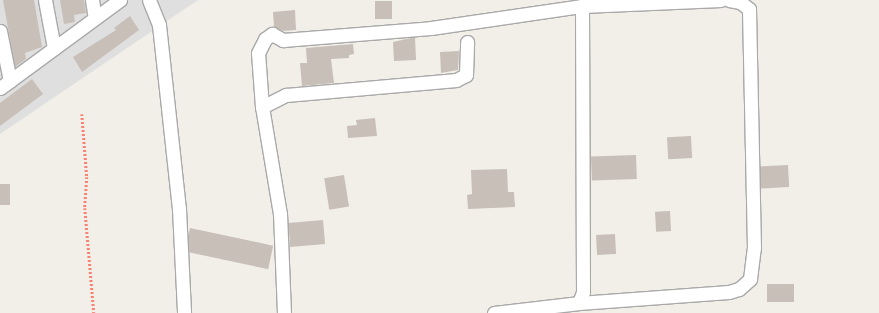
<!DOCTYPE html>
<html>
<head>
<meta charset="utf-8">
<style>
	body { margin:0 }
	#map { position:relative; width:879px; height:313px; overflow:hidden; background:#f2efe9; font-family:Rubik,sans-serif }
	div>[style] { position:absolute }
	.residential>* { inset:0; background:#e0dfdf }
	.building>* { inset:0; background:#c7bfb8; transform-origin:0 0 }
	.path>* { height:2.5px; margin-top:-1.25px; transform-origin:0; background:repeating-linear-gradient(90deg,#fa8072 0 2px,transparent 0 4px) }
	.roads { filter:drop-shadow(1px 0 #a9a9a9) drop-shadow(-1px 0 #a9a9a9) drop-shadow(0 1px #a9a9a9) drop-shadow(0 -1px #a9a9a9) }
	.minor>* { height:13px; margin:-6.5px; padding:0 6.5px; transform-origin:6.5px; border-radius:6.5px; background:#fff }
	span { translate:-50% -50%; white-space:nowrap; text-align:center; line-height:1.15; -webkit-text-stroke:3px #fff; paint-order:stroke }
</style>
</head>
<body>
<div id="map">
	<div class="residential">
		<div style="clip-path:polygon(0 0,198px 0,0 134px)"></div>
	</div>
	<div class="building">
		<div style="clip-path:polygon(3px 0,34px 0,42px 47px,25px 53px,26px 59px,15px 67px)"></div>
		<div style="clip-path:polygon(60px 0,84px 0,86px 13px,74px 15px,75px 22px,64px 24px)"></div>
		<div style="left:392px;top:1px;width:18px;height:17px;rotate:90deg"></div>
		<div style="clip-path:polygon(295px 10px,296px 30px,283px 31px,274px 27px,273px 12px)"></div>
		<div style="clip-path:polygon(130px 16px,139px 30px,82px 72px,73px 57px,116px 30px,114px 28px)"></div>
		<div style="clip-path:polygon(415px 37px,416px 60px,394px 61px,393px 42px)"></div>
		<div style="clip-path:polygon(353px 44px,354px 54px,349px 55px,349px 58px,331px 59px,334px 83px,302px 86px,300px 63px,307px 63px,306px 48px)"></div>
		<div style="clip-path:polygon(459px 51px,458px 70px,441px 73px,440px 52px)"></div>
		<div style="clip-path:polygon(32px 79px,43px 94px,0 126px,0 103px)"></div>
		<div style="clip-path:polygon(375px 118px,377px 136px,348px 138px,347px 126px,357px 125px,356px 120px)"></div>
		<div style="left:691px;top:136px;width:22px;height:24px;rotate:87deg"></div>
		<div style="left:636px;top:155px;width:24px;height:45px;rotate:88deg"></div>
		<div style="left:788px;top:165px;width:22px;height:28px;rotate:87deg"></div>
		<div style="clip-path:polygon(507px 169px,508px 192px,514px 192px,515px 207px,468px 209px,467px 195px,472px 194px,471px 170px)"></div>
		<div style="left:344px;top:175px;width:32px;height:20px;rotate:81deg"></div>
		<div style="left:0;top:184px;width:10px;height:21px"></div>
		<div style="left:670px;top:211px;width:20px;height:15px;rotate:87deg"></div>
		<div style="left:323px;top:220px;width:24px;height:35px;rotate:85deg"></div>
		<div style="left:190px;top:228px;width:85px;height:24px;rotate:12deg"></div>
		<div style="left:615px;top:234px;width:20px;height:19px;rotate:87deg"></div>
		<div style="left:767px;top:284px;width:27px;height:18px"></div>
	</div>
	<div class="path">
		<div style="left:82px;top:114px;width:63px;rotate:85.5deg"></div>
		<div style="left:87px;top:177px;width:31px;rotate:94deg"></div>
		<div style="left:85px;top:208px;width:105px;rotate:85.1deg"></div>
	</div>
	<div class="roads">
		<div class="minor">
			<div style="left:45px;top:0;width:49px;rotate:79.4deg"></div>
			<div style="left:92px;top:0;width:18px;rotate:81deg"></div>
			<div style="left:149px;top:0;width:27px;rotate:68deg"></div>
			<div style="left:159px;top:25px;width:185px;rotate:83.8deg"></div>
			<div style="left:179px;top:209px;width:104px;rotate:87.2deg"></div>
			<div style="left:0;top:31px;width:51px;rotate:78.7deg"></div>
			<div style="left:0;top:88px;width:149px;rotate:-36.3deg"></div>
			<div style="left:262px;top:107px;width:54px;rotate:-94.2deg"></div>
			<div style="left:258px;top:53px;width:16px;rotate:-63deg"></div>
			<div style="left:265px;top:39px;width:9px;rotate:-36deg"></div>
			<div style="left:272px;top:34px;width:13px;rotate:29deg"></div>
			<div style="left:283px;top:40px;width:148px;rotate:-4.6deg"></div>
			<div style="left:431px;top:28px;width:153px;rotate:-8.3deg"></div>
			<div style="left:582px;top:6px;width:139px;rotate:-2.5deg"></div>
			<div style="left:579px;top:303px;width:150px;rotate:-4.2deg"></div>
			<div style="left:729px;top:292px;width:10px;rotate:-17deg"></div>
			<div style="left:739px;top:289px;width:15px;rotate:-42deg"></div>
			<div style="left:750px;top:279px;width:31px;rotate:-83deg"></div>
			<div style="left:754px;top:248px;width:239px;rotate:-91.2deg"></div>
			<div style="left:749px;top:9px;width:11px;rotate:-142deg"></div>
			<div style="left:740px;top:2px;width:11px;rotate:-170deg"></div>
			<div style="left:284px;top:313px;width:99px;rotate:-92.3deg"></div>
			<div style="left:280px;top:214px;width:109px;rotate:-99.5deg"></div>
			<div style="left:262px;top:107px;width:27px;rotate:-27deg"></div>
			<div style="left:286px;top:95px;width:171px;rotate:-5deg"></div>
			<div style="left:456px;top:80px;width:11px;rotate:-27deg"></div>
			<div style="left:466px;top:75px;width:33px;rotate:-88deg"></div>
			<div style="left:494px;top:313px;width:86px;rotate:-6.7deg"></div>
			<div style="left:579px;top:303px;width:12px;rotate:-70deg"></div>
			<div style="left:583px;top:292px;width:286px;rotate:-90.2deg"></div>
			<div style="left:582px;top:6px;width:8px;rotate:-50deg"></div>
		</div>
	</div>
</div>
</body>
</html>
